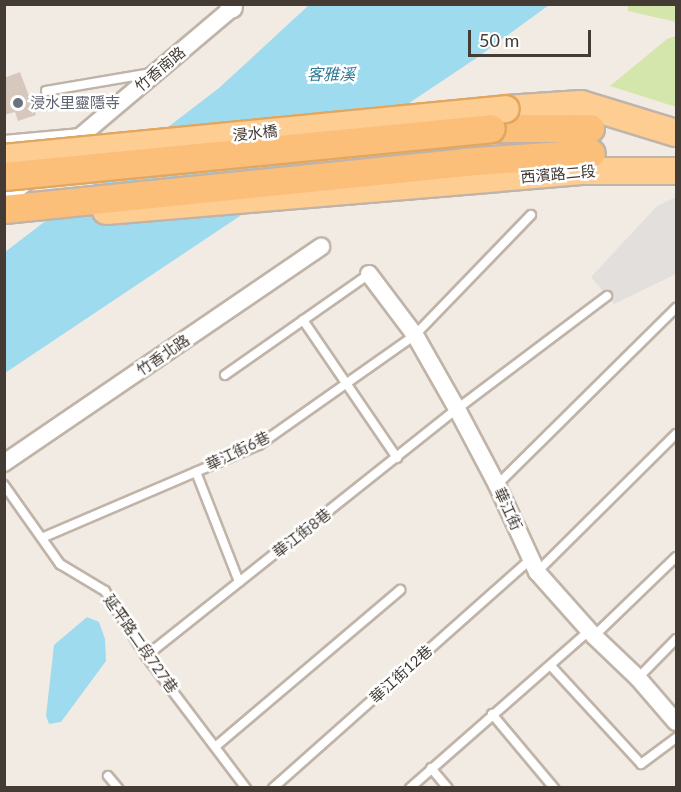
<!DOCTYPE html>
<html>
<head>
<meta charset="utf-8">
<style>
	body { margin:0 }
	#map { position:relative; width:681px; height:792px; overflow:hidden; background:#f2ebe3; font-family:Lato,"Noto Sans TC",sans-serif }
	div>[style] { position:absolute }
	.green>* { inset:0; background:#d5e6ac }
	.parking>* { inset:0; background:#e2dfdc }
	.water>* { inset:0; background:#9fdbef }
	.building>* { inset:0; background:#d6c8bc }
	.roads { filter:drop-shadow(2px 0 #c0b4a9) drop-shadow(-2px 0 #c0b4a9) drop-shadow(0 2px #c0b4a9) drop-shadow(0 -2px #c0b4a9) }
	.service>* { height:8px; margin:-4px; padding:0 4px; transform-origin:4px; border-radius:4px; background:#fff }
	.minor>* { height:16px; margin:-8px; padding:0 8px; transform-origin:8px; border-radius:8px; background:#fff }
	.tertiary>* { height:20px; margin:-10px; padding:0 10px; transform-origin:10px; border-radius:10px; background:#fff }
	.primary>* { height:26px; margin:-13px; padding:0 13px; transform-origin:13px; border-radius:13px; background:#fdcd91 }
	.trunk>* { height:27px; margin:-13.5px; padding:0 13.5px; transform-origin:13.5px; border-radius:13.5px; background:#fcbf7a }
	.bridges { filter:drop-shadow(2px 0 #e1a761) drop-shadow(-2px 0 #e1a761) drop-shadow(0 2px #e1a761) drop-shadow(0 -2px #e1a761) }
	.primary-bridge>* { height:26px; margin:-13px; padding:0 13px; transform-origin:13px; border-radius:13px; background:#fdcd91 }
	.trunk-bridge>* { height:27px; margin:-13.5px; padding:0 13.5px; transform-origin:13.5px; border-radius:13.5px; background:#fcbf7a }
	.dots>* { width:16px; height:16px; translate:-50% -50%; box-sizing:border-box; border:3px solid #fff; border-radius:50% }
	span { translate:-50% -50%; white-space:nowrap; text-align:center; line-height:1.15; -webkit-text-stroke:5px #fff; paint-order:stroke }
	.street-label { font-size:15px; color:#433b34 }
	.worship-label { font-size:15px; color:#5b616d }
	.left { translate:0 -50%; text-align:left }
	.water-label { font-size:16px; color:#2a7a96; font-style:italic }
	.frame { position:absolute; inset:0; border:6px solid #433b34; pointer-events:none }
	.scale { position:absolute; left:468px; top:30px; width:123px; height:27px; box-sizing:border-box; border:3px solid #433b34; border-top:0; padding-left:8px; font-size:18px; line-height:21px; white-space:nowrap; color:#433b34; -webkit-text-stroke:4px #fff; paint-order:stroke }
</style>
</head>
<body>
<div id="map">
	<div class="green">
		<div style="clip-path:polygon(628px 5px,676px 5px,676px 22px,628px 11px)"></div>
		<div style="clip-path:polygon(676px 36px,676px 107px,610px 86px,667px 39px)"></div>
	</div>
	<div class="parking">
		<div style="clip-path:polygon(676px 197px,676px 274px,614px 304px,591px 277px,657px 206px)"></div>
	</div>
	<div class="water">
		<div style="clip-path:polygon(309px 5px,549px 5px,475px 59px,5px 373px,5px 252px,219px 88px)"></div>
		<div style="clip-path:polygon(87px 617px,99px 622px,105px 639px,106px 661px,61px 722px,49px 724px,46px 716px,54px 645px)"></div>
	</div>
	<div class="building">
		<div style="clip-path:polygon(20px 72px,36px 115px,18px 121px,15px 112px,4px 115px,4px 78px)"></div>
	</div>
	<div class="roads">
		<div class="service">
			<div style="left:46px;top:91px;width:107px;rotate:-9.7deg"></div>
			<div style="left:4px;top:140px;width:77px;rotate:-5.2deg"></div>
			<div style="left:303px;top:320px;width:167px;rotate:55.7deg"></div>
			<div style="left:225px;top:375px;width:176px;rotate:-35deg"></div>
			<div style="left:196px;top:472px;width:118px;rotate:68.6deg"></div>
			<div style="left:4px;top:485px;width:97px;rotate:54.7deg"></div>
			<div style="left:60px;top:564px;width:52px;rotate:31deg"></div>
			<div style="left:105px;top:591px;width:77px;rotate:57.8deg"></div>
			<div style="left:146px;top:656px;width:166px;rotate:52.9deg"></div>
			<div style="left:497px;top:485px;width:252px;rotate:-44.7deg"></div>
			<div style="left:44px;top:537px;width:234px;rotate:-23.2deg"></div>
			<div style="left:259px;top:445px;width:191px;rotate:-35.2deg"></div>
			<div style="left:415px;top:335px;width:167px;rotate:-46deg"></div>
			<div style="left:537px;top:572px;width:196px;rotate:-44.8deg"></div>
			<div style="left:594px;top:636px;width:114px;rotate:-43.9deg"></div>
			<div style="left:146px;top:656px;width:397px;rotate:-38.5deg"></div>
			<div style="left:457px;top:409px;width:188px;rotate:-37deg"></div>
			<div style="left:551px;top:666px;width:133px;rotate:47.4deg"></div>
			<div style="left:641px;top:764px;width:44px;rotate:-36.6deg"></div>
			<div style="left:638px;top:678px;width:54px;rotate:-45.7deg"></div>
			<div style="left:492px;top:714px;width:97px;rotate:50deg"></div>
			<div style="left:215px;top:747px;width:243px;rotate:-40.3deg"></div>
			<div style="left:431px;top:768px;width:26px;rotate:50deg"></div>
			<div style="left:108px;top:776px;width:16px;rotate:50deg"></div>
			<div style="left:273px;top:788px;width:344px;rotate:-41.6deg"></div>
			<div style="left:410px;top:788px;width:238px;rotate:-41.3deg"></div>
		</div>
		<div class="minor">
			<div style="left:63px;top:151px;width:221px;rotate:-40.2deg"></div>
			<div style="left:4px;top:200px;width:41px;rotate:-39.1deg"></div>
			<div style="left:369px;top:274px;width:76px;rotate:53deg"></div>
			<div style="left:415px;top:335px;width:85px;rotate:60.4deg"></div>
			<div style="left:457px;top:409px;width:86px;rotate:62.2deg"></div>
			<div style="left:497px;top:485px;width:96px;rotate:65.3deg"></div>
			<div style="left:537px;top:572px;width:86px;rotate:48.3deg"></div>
			<div style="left:594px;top:636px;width:61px;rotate:43.7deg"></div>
			<div style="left:638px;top:678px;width:58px;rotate:49.2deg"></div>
			<div style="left:4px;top:463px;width:384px;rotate:-34.3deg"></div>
		</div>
		<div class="tertiary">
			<div style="left:230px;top:4px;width:4px;rotate:63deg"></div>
		</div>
		<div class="primary">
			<div style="left:506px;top:109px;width:75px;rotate:-3.8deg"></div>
			<div style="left:581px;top:104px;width:99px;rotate:17deg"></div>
			<div style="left:106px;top:211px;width:483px;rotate:-4.8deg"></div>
			<div style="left:587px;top:171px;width:89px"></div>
		</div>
		<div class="trunk">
			<div style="left:491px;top:128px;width:99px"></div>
			<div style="left:4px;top:209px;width:461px;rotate:-5.8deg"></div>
			<div style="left:463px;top:162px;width:128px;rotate:-4deg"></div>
		</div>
	</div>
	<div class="bridges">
		<div class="primary-bridge">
			<div style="left:4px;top:158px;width:504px;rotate:-5.57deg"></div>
		</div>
		<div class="trunk-bridge">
			<div style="left:4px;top:176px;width:489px;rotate:-5.6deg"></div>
		</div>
	</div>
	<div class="dots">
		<div style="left:18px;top:103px;background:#6b7280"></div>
	</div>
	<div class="street-label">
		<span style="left:160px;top:69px;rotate:-40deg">竹香南路</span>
		<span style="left:255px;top:133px;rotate:-6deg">浸水橋</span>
		<span style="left:558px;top:174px;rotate:-5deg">西濱路二段</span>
		<span style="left:163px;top:355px;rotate:-34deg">竹香北路</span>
		<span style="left:238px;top:451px;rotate:-26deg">華江街6巷</span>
		<span style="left:508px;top:509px;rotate:65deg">華江街</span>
		<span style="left:302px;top:533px;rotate:-38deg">華江街8巷</span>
		<span style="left:141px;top:644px;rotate:55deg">延平路二段727巷</span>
		<span style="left:401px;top:674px;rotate:-42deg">華江街12巷</span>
	</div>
	<div class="worship-label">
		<span class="left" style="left:30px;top:103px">浸水里靈隱寺</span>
	</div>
	<div class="water-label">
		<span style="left:331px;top:74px">客雅溪</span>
	</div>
	<div class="frame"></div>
	<div class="scale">50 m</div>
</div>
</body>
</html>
